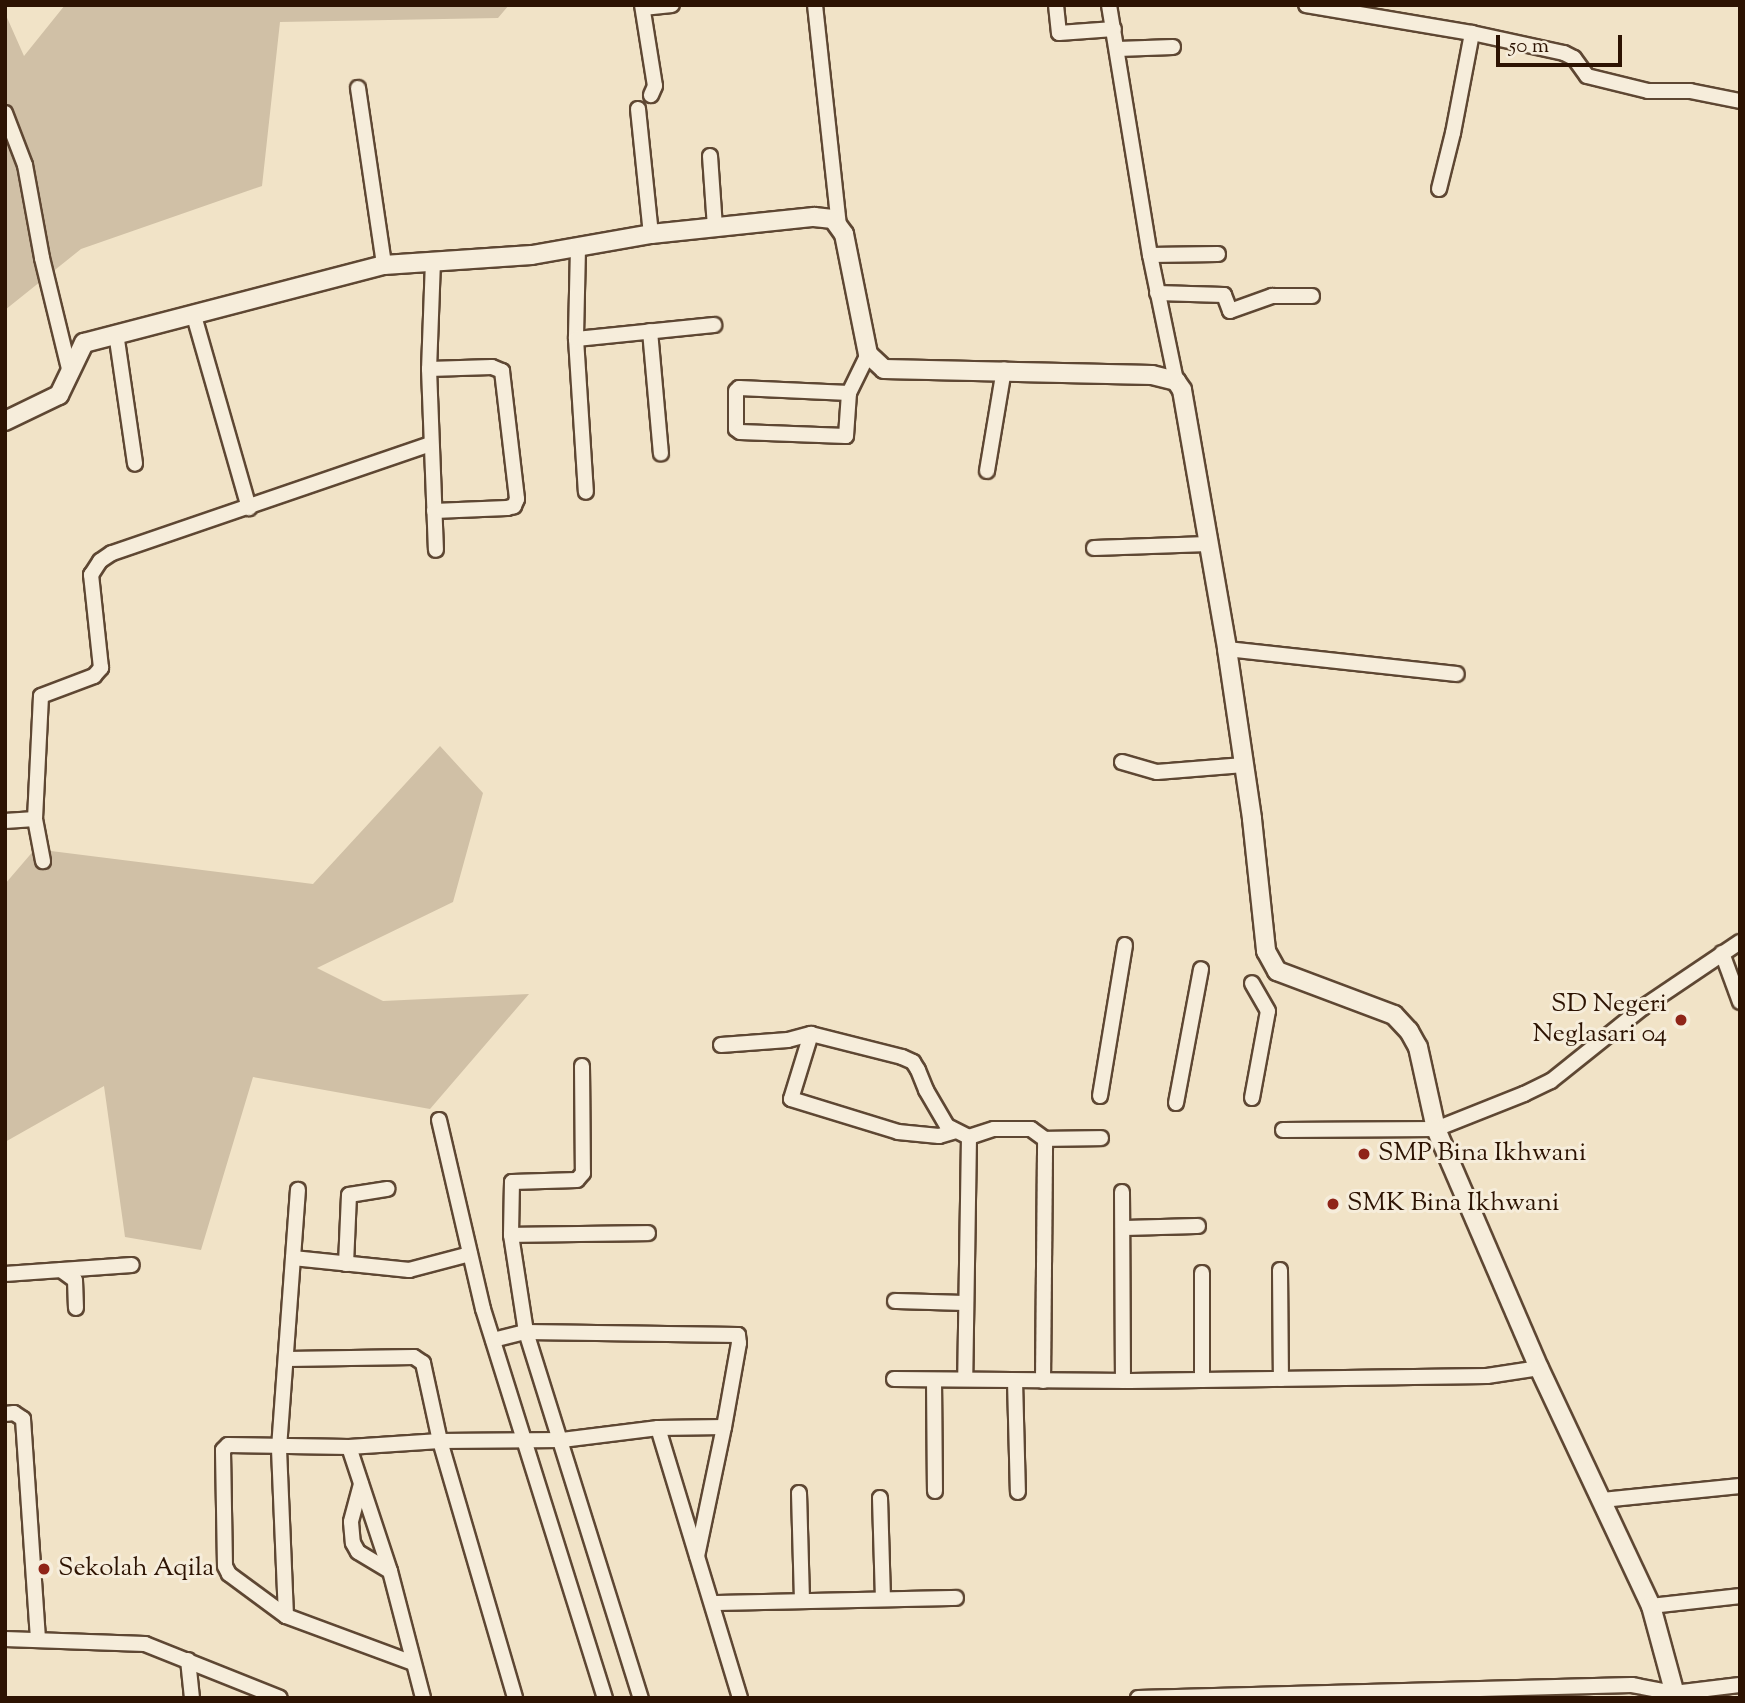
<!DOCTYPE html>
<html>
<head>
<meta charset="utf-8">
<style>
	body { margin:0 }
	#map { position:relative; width:1745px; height:1703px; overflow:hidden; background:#f1e3c7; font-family:"Sorts Mill Goudy",serif }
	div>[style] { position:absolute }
	.green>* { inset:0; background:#d0c0a6 }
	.roads { filter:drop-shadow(2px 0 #5e4733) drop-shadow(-2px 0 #5e4733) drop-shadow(0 2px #5e4733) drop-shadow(0 -2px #5e4733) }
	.minor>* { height:14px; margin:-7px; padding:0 7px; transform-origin:7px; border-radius:7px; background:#f6eddb }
	.tertiary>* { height:18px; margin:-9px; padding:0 9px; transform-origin:9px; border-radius:9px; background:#f6eddb }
	.dots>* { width:19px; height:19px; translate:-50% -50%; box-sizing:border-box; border:4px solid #f6eddb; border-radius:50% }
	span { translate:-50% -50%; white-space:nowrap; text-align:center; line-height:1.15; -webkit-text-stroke:6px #f6eddb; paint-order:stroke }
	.poi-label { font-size:26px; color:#2d1302 }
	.right { translate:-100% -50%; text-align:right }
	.left { translate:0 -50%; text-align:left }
	.frame { position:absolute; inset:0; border:7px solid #2d1302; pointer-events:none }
	.scale { position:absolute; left:1496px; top:35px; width:126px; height:32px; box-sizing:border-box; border:4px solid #2d1302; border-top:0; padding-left:9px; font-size:21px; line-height:24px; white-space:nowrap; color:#2d1302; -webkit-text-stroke:5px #f6eddb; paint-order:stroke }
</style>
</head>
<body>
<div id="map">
	<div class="green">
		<div style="clip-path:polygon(65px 5px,509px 5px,498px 18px,280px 22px,262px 186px,81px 249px,5px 310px,5px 13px,24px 56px)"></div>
		<div style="clip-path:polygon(440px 746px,483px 793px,453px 902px,317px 968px,383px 1001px,529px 994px,430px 1109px,253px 1077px,201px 1250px,125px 1237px,104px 1086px,5px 1142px,5px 884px,35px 849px,313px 884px)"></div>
	</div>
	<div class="roads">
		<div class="minor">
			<div style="left:642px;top:5px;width:82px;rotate:80.9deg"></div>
			<div style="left:655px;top:86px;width:10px;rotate:114deg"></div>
			<div style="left:815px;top:5px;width:221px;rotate:83.8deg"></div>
			<div style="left:1056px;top:5px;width:28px;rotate:84deg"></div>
			<div style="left:1059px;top:33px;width:55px;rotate:-4.2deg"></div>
			<div style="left:1109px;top:5px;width:253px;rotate:80.7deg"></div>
			<div style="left:1150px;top:255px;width:129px;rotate:78.3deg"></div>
			<div style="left:1306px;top:5px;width:168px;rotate:9.6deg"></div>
			<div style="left:1472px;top:33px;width:94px;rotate:12.3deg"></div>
			<div style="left:1564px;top:53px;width:11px;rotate:27deg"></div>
			<div style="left:1574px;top:58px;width:22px;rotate:54deg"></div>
			<div style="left:1587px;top:76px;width:63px;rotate:13.8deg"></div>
			<div style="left:1648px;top:91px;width:42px"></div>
			<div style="left:1690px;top:91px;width:51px;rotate:11.3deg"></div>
			<div style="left:643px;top:8px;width:29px;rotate:-6deg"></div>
			<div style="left:1118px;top:49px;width:55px;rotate:-2.1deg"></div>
			<div style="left:358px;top:88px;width:179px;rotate:81.6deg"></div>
			<div style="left:638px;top:109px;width:126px;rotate:84.1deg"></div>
			<div style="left:5px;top:113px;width:56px;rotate:69deg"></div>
			<div style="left:25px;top:165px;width:95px;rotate:79.6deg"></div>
			<div style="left:42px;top:258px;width:118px;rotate:76.3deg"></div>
			<div style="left:710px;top:156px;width:71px;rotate:86deg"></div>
			<div style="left:1439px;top:189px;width:58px;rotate:-76deg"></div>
			<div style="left:1453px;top:133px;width:102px;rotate:-79.2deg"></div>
			<div style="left:578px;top:248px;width:91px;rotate:91.3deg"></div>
			<div style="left:576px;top:339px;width:153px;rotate:86.3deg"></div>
			<div style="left:1150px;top:255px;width:68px;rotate:-0.8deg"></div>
			<div style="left:433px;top:261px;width:108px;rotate:92.1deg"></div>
			<div style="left:429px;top:369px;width:181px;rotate:87.8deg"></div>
			<div style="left:1157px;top:293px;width:67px;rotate:1.7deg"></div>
			<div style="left:1224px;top:295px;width:17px;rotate:69deg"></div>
			<div style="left:1230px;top:311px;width:45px;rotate:-19.7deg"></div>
			<div style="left:1272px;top:296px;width:40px"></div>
			<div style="left:194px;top:316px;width:200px;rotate:74deg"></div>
			<div style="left:650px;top:331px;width:123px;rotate:84.9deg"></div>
			<div style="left:116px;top:333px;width:132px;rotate:81.7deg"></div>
			<div style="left:576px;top:339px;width:139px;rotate:-5.8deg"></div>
			<div style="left:429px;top:369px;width:63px;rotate:-1.8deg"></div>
			<div style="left:492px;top:367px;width:11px;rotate:22deg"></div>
			<div style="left:502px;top:371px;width:129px;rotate:83.3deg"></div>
			<div style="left:517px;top:499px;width:8px;rotate:113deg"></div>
			<div style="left:514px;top:506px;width:7px;rotate:164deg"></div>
			<div style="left:507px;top:508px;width:73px;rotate:177.6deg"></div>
			<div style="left:849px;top:393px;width:110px;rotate:-177.4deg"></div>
			<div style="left:739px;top:388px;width:4px;rotate:135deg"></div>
			<div style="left:736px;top:391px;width:38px;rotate:90deg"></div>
			<div style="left:736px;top:429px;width:5px;rotate:37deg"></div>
			<div style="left:740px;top:432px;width:106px;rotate:2.2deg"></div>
			<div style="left:846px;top:436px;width:43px;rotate:-86deg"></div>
			<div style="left:849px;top:393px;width:43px;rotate:-64deg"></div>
			<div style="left:987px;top:471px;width:103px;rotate:-80.5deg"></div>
			<div style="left:1094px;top:548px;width:114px;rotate:-2deg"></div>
			<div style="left:1227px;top:649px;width:231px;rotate:6.2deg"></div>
			<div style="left:1122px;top:762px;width:36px;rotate:16deg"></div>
			<div style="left:1157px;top:772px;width:87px;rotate:-4.6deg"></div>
			<div style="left:35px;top:819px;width:43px;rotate:79.2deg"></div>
			<div style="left:5px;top:821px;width:30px;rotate:-4deg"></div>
			<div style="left:35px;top:819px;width:123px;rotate:-87.2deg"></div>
			<div style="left:41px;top:696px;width:57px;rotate:-20.7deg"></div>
			<div style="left:94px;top:676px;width:11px;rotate:-49deg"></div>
			<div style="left:101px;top:668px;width:94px;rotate:-96.1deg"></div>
			<div style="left:91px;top:575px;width:17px;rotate:-57deg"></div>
			<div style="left:100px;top:561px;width:14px;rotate:-34deg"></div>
			<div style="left:112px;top:553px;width:337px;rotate:-18.9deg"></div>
			<div style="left:1722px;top:953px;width:52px;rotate:69.8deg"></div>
			<div style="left:811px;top:1034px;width:68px;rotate:107.1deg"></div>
			<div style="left:791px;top:1099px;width:112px;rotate:17.1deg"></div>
			<div style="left:898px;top:1132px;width:41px;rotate:5.6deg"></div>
			<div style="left:939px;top:1136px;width:15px;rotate:-16deg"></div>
			<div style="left:721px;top:1045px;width:67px;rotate:-4.3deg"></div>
			<div style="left:788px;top:1040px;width:24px;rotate:-15deg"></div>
			<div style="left:811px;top:1034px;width:94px;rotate:14.2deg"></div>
			<div style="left:902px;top:1057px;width:12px;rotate:24deg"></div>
			<div style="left:913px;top:1062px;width:9px;rotate:58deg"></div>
			<div style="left:918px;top:1070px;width:22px;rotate:68deg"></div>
			<div style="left:926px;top:1090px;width:42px;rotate:59.7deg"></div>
			<div style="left:947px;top:1126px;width:25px;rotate:27deg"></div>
			<div style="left:969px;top:1137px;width:242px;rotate:90.9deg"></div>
			<div style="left:582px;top:1066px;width:107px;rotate:89.5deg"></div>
			<div style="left:583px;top:1173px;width:9px;rotate:131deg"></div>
			<div style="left:577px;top:1180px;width:65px;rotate:178.2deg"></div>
			<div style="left:512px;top:1182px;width:53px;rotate:91.1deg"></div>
			<div style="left:511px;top:1235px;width:98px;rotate:81.2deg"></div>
			<div style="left:526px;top:1332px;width:384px;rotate:72.6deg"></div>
			<div style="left:1100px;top:1096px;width:153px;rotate:-80.6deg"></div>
			<div style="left:1252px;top:1098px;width:88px;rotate:-79.6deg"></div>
			<div style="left:1268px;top:1011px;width:32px;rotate:-120deg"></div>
			<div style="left:1176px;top:1103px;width:136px;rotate:-79.4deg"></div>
			<div style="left:439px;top:1120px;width:194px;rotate:76.9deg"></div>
			<div style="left:483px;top:1309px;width:408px;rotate:72.6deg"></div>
			<div style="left:1283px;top:1130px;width:153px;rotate:-0.4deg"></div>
			<div style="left:1436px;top:1129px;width:95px;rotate:-21.7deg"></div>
			<div style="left:1524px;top:1094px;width:30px;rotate:-26deg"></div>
			<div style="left:1551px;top:1081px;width:117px;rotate:-38.7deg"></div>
			<div style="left:1642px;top:1008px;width:118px;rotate:-34deg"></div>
			<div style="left:969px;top:1137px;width:26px;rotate:-18deg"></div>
			<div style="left:994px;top:1129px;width:37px"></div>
			<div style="left:1031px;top:1129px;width:17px;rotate:36deg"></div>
			<div style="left:1122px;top:1192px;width:189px;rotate:89.7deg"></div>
			<div style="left:1123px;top:1228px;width:75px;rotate:-1.5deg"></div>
			<div style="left:511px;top:1235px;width:137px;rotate:-0.8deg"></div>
			<div style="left:293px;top:1258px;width:117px;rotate:5.9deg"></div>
			<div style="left:409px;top:1270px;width:63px;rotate:-14.7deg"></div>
			<div style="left:346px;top:1264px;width:69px;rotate:-87.5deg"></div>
			<div style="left:349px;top:1195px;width:39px;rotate:-9deg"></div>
			<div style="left:61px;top:1270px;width:17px;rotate:36deg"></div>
			<div style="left:75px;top:1280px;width:28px;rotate:88deg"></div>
			<div style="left:1280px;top:1270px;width:109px;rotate:89.5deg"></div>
			<div style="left:1202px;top:1273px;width:107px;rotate:90deg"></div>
			<div style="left:5px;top:1274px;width:127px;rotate:-4.1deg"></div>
			<div style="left:895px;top:1301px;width:71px;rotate:1.6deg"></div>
			<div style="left:493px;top:1340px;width:34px;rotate:-14deg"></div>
			<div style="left:526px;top:1332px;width:212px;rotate:0.8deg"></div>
			<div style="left:738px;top:1335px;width:8px;rotate:83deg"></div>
			<div style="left:739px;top:1343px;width:85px;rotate:100.1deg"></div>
			<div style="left:724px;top:1427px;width:132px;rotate:101.8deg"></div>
			<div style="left:287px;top:1359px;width:127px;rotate:-0.9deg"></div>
			<div style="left:414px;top:1357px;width:11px;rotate:34deg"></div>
			<div style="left:423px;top:1363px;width:80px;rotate:77.7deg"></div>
			<div style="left:440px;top:1441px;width:268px;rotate:73.7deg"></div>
			<div style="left:894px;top:1379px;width:236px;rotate:0.5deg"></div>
			<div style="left:1130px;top:1381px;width:357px;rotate:-0.8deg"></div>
			<div style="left:1487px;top:1376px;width:53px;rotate:-8.7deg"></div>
			<div style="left:934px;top:1380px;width:111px;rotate:89.5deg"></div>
			<div style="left:1015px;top:1381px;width:111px;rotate:88.5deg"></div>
			<div style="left:1043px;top:1381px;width:242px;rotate:-89.5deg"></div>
			<div style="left:1045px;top:1139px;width:56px;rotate:-1deg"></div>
			<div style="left:5px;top:1414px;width:9px;rotate:-6deg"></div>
			<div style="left:14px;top:1413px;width:11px;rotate:34deg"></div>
			<div style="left:23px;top:1419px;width:221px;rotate:86.1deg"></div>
			<div style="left:658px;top:1428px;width:282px;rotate:73.1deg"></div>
			<div style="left:349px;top:1447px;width:131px;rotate:71.7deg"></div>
			<div style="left:390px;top:1571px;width:131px;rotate:75.4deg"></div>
			<div style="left:361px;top:1484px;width:39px;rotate:105deg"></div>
			<div style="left:351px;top:1522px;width:21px;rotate:85deg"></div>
			<div style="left:353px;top:1543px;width:10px;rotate:61deg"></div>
			<div style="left:358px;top:1552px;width:37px;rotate:31deg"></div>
			<div style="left:799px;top:1493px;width:108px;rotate:88.4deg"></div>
			<div style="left:880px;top:1498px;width:101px;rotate:88.3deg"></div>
			<div style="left:1602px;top:1500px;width:139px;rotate:-5.8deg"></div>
			<div style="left:712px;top:1603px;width:244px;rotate:-1.2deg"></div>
			<div style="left:1651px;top:1606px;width:90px;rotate:-6.4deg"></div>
			<div style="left:286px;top:1616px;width:168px;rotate:-92.4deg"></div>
			<div style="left:279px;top:1448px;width:259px;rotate:-85.8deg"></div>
			<div style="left:5px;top:1639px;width:140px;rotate:2deg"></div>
			<div style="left:145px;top:1644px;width:145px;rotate:21.8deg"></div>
			<div style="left:188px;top:1660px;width:38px;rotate:84deg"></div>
			<div style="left:413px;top:1663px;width:135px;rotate:-159.7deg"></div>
			<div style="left:286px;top:1616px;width:71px;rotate:-143.6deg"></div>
			<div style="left:229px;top:1574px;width:9px;rotate:-117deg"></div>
			<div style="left:225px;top:1566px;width:116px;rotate:-91deg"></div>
			<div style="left:223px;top:1450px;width:7px;rotate:-45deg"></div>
			<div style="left:228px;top:1445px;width:121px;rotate:0.9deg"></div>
			<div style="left:349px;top:1447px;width:91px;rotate:-3.8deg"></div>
			<div style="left:440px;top:1441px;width:122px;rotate:-0.5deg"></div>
			<div style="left:562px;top:1440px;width:97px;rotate:-7.1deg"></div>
			<div style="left:658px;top:1428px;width:66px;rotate:-0.9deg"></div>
			<div style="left:1138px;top:1698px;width:494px;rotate:-1.5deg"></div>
			<div style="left:1632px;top:1685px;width:43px;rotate:10.8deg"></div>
			<div style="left:1674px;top:1693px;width:66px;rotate:-6.9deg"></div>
		</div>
		<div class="tertiary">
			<div style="left:5px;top:421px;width:60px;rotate:-25.7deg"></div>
			<div style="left:59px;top:395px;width:58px;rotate:-64.3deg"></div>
			<div style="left:84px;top:343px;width:310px;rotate:-14.6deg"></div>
			<div style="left:384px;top:265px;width:148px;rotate:-3.9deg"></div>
			<div style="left:532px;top:255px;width:121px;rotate:-10deg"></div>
			<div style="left:651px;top:234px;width:164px;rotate:-6deg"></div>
			<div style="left:814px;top:217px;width:19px;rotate:6deg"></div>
			<div style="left:833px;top:219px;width:19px;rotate:54deg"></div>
			<div style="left:844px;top:234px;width:122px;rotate:78.7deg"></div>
			<div style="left:868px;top:354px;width:22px;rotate:43deg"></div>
			<div style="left:884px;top:369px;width:268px;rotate:1.3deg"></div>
			<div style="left:1152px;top:375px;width:25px;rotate:14deg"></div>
			<div style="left:1176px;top:381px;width:11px;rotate:56deg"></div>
			<div style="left:1182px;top:390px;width:263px;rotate:80.1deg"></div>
			<div style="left:1227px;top:649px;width:172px;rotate:81.6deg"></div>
			<div style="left:1252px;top:819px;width:133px;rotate:83.9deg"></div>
			<div style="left:1266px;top:951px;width:23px;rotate:61deg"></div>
			<div style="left:1277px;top:971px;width:125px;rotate:20.6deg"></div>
			<div style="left:1394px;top:1015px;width:22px;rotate:47deg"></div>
			<div style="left:1409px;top:1031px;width:18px;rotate:61deg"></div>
			<div style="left:1418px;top:1047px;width:84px;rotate:77.6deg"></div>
			<div style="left:1436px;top:1129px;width:260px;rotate:66.7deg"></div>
			<div style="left:1539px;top:1368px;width:263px;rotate:64.8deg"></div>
			<div style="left:1651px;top:1606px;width:95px;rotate:74.8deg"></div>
		</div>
	</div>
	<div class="dots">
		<div style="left:1681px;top:1020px;background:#8f2418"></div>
		<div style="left:1364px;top:1154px;background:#8f2418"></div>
		<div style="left:1333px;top:1204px;background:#8f2418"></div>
		<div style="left:44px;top:1569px;background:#8f2418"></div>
	</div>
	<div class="poi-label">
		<span class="right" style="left:1667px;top:1020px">SD Negeri<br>Neglasari 04</span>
		<span class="left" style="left:1378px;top:1154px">SMP Bina Ikhwani</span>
		<span class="left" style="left:1347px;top:1204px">SMK Bina Ikhwani</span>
		<span class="left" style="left:58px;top:1569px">Sekolah Aqila</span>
	</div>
	<div class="frame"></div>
	<div class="scale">50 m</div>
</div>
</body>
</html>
